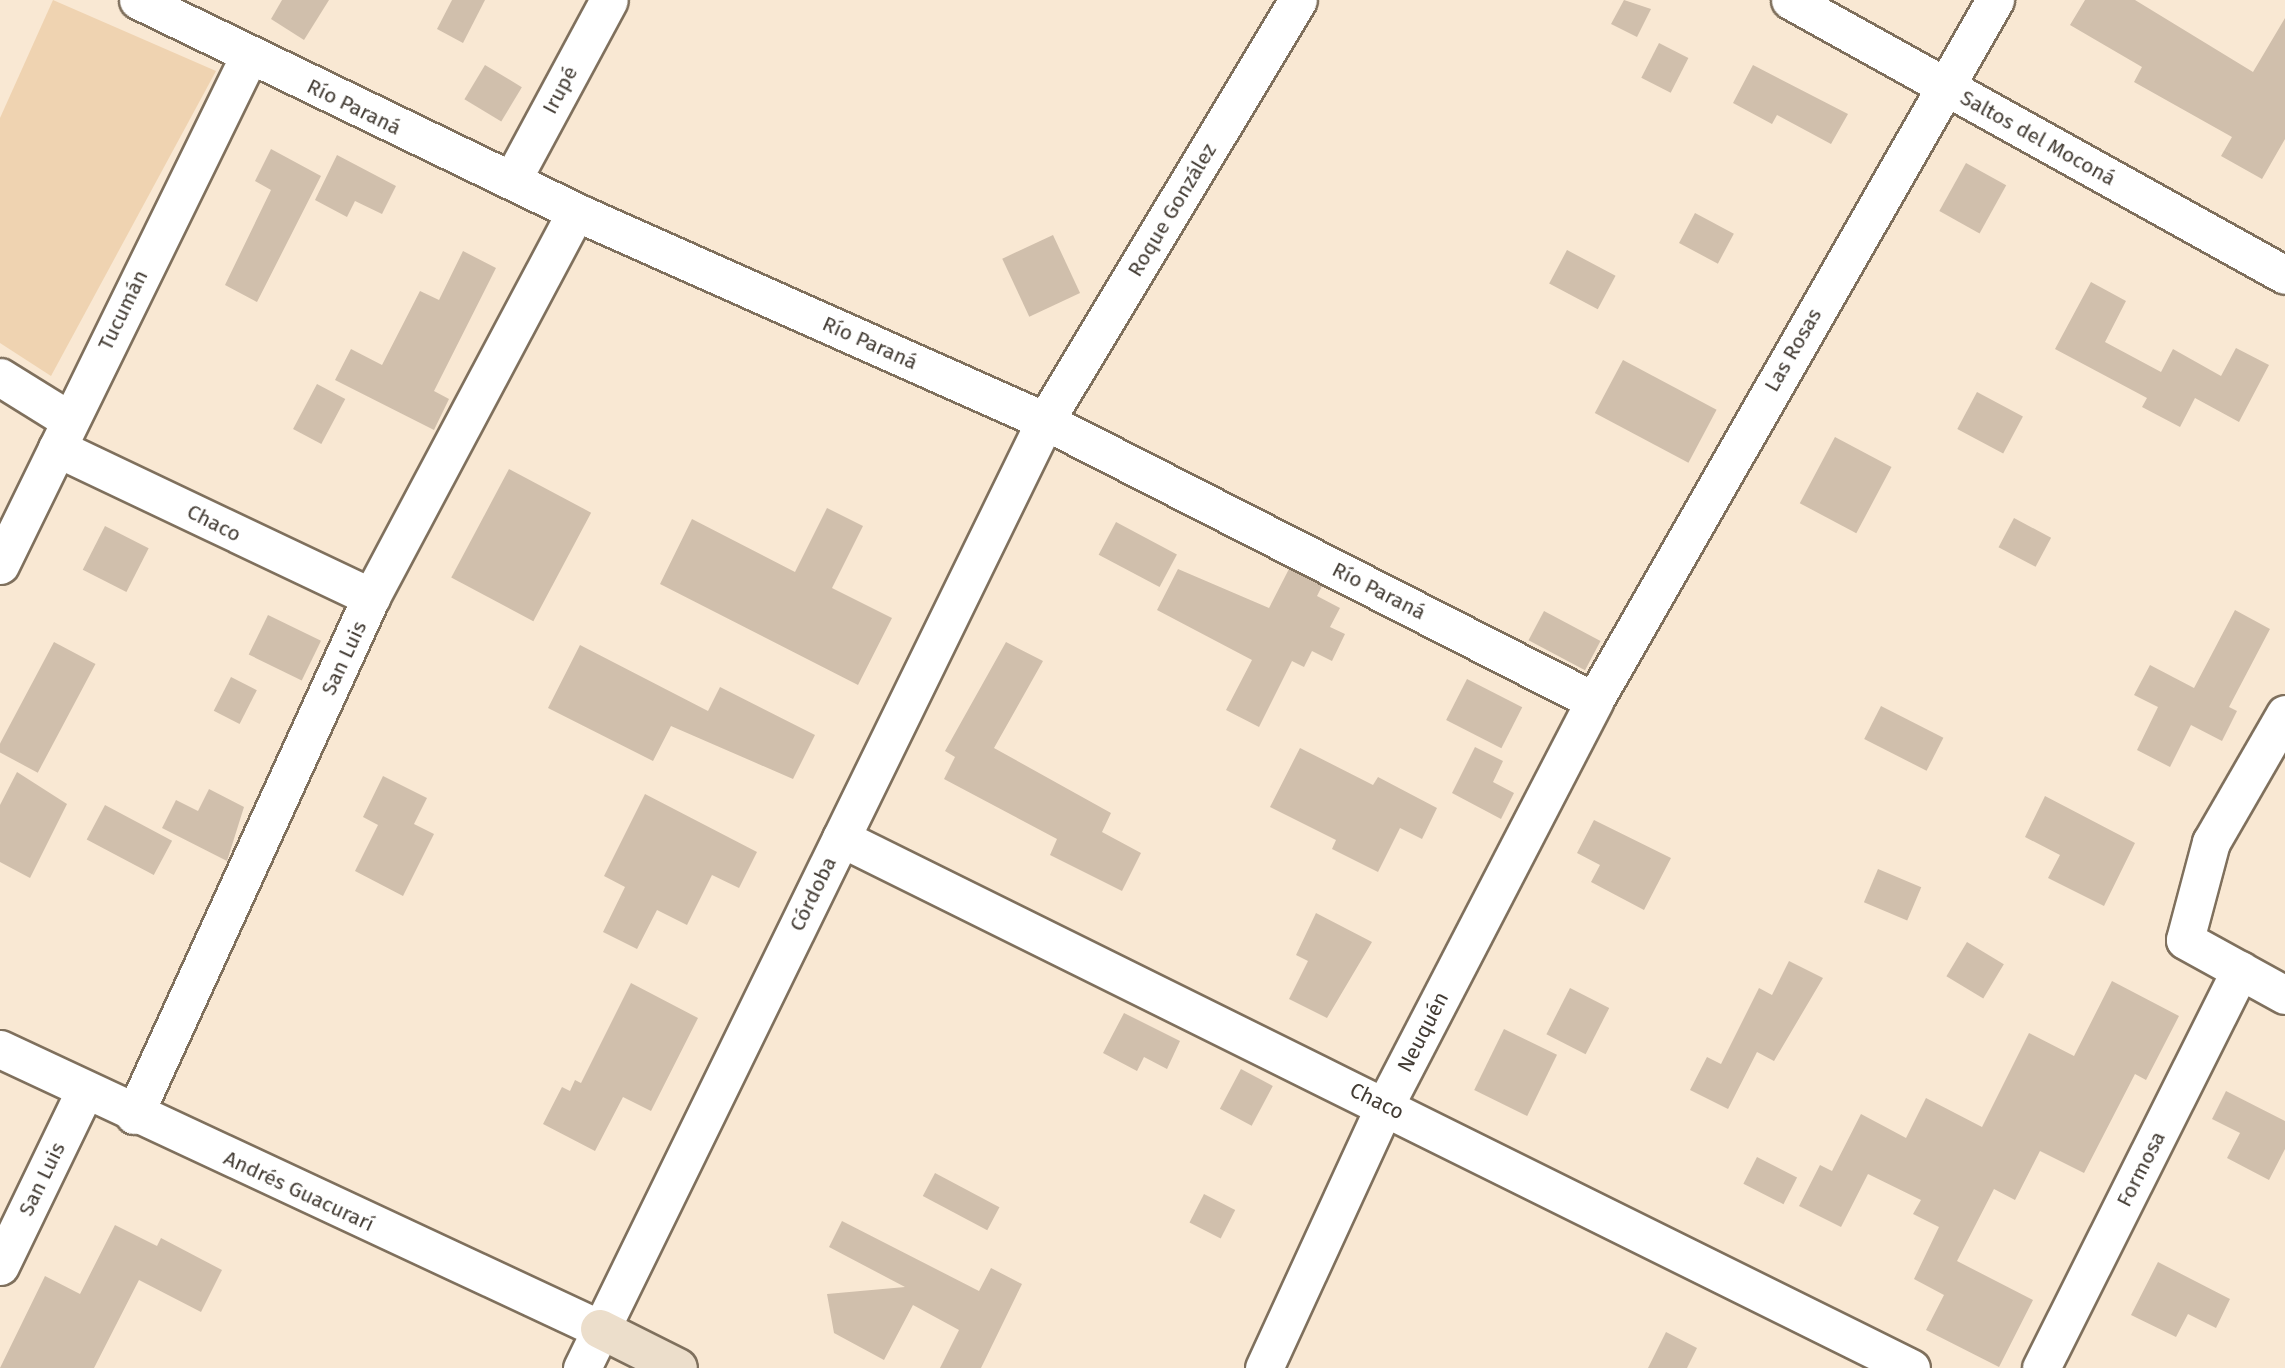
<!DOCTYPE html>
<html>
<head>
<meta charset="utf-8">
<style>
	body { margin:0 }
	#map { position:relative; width:2285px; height:1368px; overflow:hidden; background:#f9e8d3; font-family:"Fira Sans",sans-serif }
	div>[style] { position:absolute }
	.green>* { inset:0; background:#efd3b1 }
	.building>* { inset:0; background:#d0bfac; transform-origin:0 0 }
	.roads { filter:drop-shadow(2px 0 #7f705d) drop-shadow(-2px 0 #7f705d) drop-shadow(0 2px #7f705d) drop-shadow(0 -2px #7f705d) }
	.street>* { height:37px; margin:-18.5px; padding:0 18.5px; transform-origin:18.5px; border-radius:18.5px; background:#fff }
	.secondary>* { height:38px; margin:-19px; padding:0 19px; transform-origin:19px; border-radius:19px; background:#ecdecb }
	span { translate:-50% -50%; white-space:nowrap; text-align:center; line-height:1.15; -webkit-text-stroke:7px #fff; paint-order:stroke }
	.street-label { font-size:21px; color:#433c34 }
</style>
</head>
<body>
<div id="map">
	<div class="green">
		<div style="clip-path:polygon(53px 0,216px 71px,51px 376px,0 343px,0 118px)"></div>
	</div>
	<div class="building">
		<div style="clip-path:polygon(282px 0,329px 0,304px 40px,271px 19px)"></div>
		<div style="clip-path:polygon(452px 0,485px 0,463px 43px,437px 29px)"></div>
		<div style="clip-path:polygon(1624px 0,1651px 9px,1637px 37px,1611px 24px)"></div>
		<div style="clip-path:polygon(2085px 0,2135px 0,2253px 72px,2285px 18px,2285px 139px,2262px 179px,2221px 156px,2232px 137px,2134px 82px,2142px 67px,2070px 25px)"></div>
		<div style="left:1659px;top:43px;width:33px;height:39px;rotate:27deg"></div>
		<div style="left:485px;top:65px;width:43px;height:40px;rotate:31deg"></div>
		<div style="clip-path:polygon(1753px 65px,1848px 114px,1831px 144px,1777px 115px,1772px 124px,1733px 103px)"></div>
		<div style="clip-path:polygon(271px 149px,321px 176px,257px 302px,225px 285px,271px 190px,255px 181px)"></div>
		<div style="clip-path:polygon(337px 155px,396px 186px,382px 214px,355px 201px,347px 217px,315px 200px)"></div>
		<div style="left:1966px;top:163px;width:46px;height:55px;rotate:29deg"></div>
		<div style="left:1695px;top:213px;width:44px;height:34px;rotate:28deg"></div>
		<div style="left:1053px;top:235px;width:64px;height:56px;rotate:65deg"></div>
		<div style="left:1567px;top:250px;width:55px;height:38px;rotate:28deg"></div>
		<div style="clip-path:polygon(463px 251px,496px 268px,434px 391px,449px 399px,434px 430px,335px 380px,351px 349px,382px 365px,420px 291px,439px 300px)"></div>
		<div style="clip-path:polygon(2091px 282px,2126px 301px,2105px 342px,2161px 372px,2173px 349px,2221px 376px,2236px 348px,2269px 365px,2239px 422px,2195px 398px,2180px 427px,2142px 407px,2147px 398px,2055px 349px)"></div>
		<div style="left:1623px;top:360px;width:106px;height:60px;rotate:28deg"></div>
		<div style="left:317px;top:384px;width:32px;height:51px;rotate:28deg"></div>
		<div style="left:1977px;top:392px;width:52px;height:42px;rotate:28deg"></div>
		<div style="left:1835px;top:437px;width:64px;height:75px;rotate:28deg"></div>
		<div style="left:509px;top:469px;width:93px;height:123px;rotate:28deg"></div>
		<div style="clip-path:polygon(827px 508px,863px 526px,832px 588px,892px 618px,858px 685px,660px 584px,692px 519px,795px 572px)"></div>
		<div style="left:2014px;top:518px;width:42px;height:33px;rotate:28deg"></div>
		<div style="left:1116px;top:522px;width:69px;height:37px;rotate:28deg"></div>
		<div style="left:105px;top:526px;width:49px;height:49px;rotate:27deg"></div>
		<div style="clip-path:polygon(1178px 569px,1269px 608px,1289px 569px,1322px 586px,1317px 596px,1340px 608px,1330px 627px,1345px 634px,1332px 661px,1312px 651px,1304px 667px,1292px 661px,1259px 727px,1226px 710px,1252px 660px,1157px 610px)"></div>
		<div style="clip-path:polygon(2235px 610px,2270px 629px,2229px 707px,2237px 711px,2222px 741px,2191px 725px,2170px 767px,2137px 750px,2158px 707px,2134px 695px,2150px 665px,2194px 688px)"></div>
		<div style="left:1544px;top:611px;width:64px;height:33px;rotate:28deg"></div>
		<div style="left:268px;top:615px;width:59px;height:44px;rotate:26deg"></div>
		<div style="left:54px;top:642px;width:47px;height:123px;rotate:28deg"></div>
		<div style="clip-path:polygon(1006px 642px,1043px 661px,994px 748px,1111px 813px,1102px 832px,1141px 853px,1122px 891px,1050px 855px,1057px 839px,944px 779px,955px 757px,945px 751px)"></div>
		<div style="clip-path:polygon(580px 645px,708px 711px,720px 687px,815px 735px,793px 779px,671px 726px,653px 761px,548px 708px)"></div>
		<div style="left:231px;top:677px;width:29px;height:38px;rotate:27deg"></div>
		<div style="left:1467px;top:679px;width:62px;height:46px;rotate:27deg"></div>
		<div style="left:1881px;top:706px;width:70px;height:37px;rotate:27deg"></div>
		<div style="clip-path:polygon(1475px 747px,1503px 761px,1493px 782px,1514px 793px,1501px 819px,1452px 793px)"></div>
		<div style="clip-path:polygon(1300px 748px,1373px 785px,1378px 777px,1437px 808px,1422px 839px,1400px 828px,1378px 872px,1332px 849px,1336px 840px,1270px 807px)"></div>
		<div style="clip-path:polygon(17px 772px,67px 804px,30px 878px,0 862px,0 805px)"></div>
		<div style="clip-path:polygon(383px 776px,427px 798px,414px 824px,434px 834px,403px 896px,355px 871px,378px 825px,363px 817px)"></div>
		<div style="clip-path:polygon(209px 789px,244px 807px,227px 861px,162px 828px,176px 800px,198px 811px)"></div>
		<div style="clip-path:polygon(645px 794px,757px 852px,739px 888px,712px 875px,687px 925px,657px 910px,637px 949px,603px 932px,625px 887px,604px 876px)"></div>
		<div style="clip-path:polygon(2045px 796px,2135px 843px,2104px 906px,2048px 878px,2060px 855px,2025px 837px)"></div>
		<div style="left:105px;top:805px;width:76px;height:39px;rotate:28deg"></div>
		<div style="clip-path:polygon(1594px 820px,1671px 858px,1644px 910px,1591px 882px,1600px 865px,1577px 853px)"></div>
		<div style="left:1878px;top:869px;width:47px;height:36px;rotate:23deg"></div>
		<div style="clip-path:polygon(1316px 913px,1372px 942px,1327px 1018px,1289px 999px,1308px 961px,1296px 955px)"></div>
		<div style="left:1967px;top:942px;width:43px;height:40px;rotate:31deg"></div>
		<div style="clip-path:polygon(1789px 961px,1823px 978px,1774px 1061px,1757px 1052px,1728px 1109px,1690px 1090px,1707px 1057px,1721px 1064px,1759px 988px,1772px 995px)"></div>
		<div style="clip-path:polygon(2112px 981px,2179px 1016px,2146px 1080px,2135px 1074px,2084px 1173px,2040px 1151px,2015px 1200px,1994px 1189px,1957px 1261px,2033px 1300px,1999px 1367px,1926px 1330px,1944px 1295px,1914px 1279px,1939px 1227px,1913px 1214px,1921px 1200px,1868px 1174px,1841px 1227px,1799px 1206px,1820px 1165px,1832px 1171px,1861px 1114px,1906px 1138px,1926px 1098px,1982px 1127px,2029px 1033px,2074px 1056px)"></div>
		<div style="clip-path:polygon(631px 983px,698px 1018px,651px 1111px,623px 1097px,595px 1151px,543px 1124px,562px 1087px,570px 1091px,575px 1080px,581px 1083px)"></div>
		<div style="left:1570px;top:988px;width:44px;height:52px;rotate:27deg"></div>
		<div style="clip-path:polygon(1124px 1013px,1180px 1041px,1167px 1069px,1144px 1057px,1137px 1071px,1103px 1053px)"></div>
		<div style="left:1504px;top:1029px;width:59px;height:68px;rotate:26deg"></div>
		<div style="left:1241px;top:1069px;width:36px;height:45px;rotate:28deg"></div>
		<div style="clip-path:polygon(2226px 1091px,2285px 1121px,2285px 1149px,2269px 1180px,2227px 1158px,2240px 1133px,2212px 1119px)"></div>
		<div style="left:1757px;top:1157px;width:45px;height:30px;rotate:27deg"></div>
		<div style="left:935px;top:1173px;width:73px;height:26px;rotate:28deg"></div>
		<div style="left:1204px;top:1194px;width:35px;height:32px;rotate:27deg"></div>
		<div style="clip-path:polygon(842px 1221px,979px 1291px,991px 1268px,1022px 1284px,981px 1368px,940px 1368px,959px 1330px,913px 1305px,884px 1360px,834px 1333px,827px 1294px,905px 1287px,829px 1247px)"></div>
		<div style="clip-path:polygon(115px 1225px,157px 1246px,161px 1238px,222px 1270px,201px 1312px,139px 1280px,94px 1368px,0 1368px,45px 1276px,80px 1294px)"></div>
		<div style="clip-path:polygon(2158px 1262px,2230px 1299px,2216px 1328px,2188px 1314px,2176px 1337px,2131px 1315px)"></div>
		<div style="clip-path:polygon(1666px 1332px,1697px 1348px,1687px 1368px,1648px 1368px)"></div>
	</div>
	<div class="roads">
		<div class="street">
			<div style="left:138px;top:0;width:487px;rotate:25.8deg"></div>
			<div style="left:576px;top:212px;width:513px;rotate:24.02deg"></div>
			<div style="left:1045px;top:421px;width:616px;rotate:27.02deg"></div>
			<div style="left:1790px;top:0;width:566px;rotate:29.05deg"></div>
			<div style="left:512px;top:180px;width:204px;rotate:-61.7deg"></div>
			<div style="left:0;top:377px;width:81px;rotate:31.9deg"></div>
			<div style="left:57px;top:448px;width:348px;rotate:25.4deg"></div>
			<div style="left:0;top:565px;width:567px;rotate:-63.93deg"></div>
			<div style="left:2285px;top:714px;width:148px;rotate:120deg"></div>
			<div style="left:2211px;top:842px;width:101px;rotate:104.9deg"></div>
			<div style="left:2185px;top:940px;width:114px;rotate:28.8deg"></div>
			<div style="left:841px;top:838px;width:1194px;rotate:26.35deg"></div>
			<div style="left:0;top:1049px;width:662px;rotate:25.02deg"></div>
			<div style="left:134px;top:1115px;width:570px;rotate:-65.41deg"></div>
			<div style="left:371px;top:597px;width:436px;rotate:-62deg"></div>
			<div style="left:0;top:1266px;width:193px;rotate:-64.2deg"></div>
			<div style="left:582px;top:1368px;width:1054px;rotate:-63.95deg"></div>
			<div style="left:1045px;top:421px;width:491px;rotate:-59deg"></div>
			<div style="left:1264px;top:1368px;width:289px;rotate:-65.3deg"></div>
			<div style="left:1385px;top:1105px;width:455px;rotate:-62.6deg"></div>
			<div style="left:1594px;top:701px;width:808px;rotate:-60.23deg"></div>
			<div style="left:2041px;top:1368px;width:445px;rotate:-63.4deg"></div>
		</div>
		<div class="secondary">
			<div style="left:600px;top:1329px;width:87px;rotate:26.6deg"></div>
		</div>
	</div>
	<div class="street-label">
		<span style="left:560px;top:90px;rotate:-62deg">Irupé</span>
		<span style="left:354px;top:107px;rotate:26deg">Río Paraná</span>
		<span style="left:2038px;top:138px;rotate:29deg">Saltos del Moconá</span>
		<span style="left:1172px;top:210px;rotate:-59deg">Roque González</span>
		<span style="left:123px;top:310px;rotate:-64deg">Tucumán</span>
		<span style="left:870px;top:343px;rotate:24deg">Río Paraná</span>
		<span style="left:1793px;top:350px;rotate:-60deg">Las Rosas</span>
		<span style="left:214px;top:523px;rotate:27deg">Chaco</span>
		<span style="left:1379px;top:591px;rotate:27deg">Río Paraná</span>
		<span style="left:344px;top:658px;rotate:-65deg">San Luis</span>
		<span style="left:813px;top:894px;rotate:-64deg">Córdoba</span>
		<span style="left:1423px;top:1032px;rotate:-63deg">Neuquén</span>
		<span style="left:1377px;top:1101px;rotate:26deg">Chaco</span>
		<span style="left:2141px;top:1169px;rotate:-63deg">Formosa</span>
		<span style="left:42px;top:1179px;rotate:-64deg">San Luis</span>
		<span style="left:299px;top:1191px;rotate:25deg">Andrés Guacurarí</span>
	</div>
</div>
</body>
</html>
